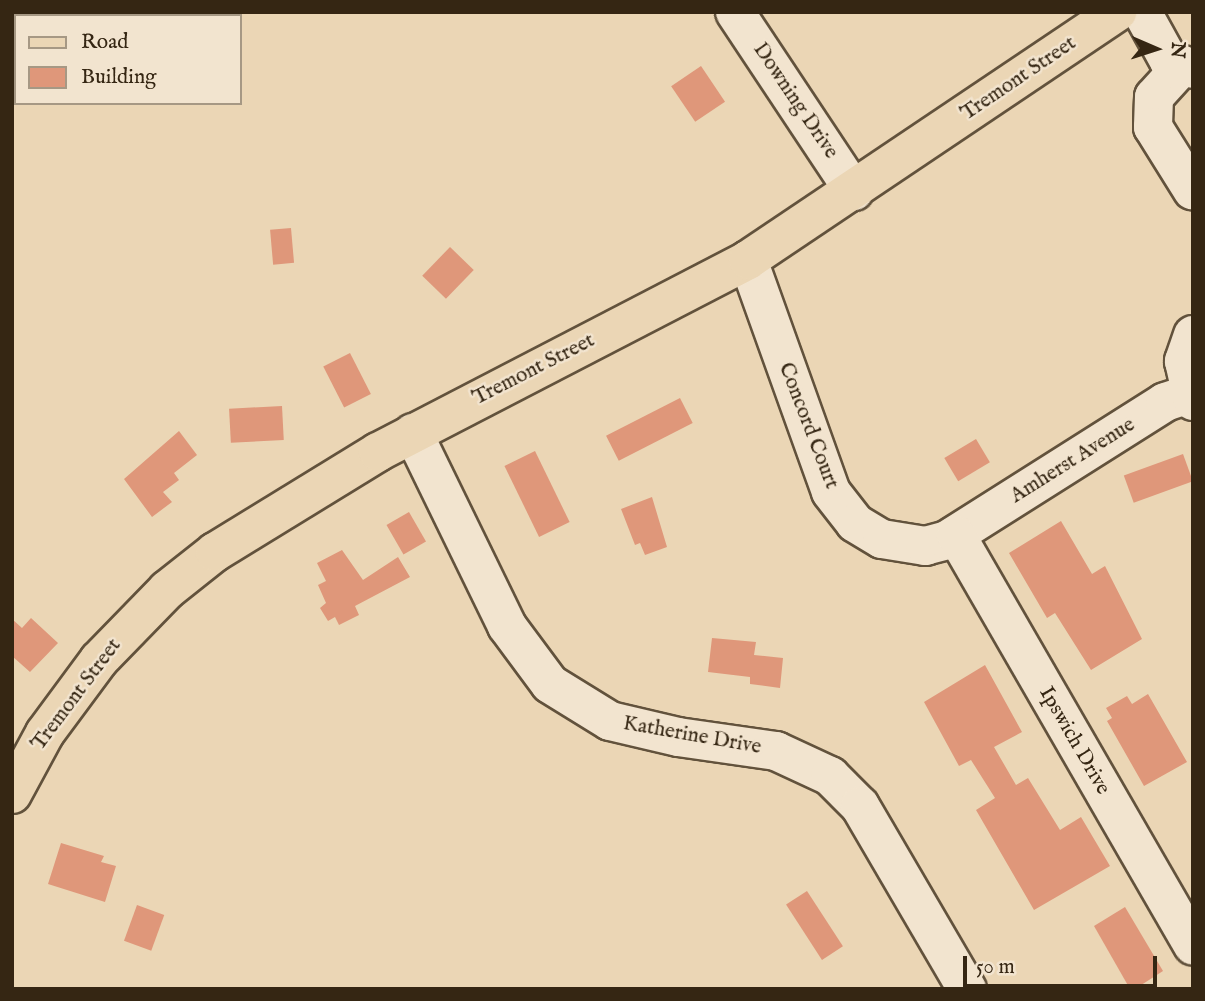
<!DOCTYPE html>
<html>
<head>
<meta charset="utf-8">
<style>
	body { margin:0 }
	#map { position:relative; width:1205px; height:1001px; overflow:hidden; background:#ebd6b5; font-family:"IM FELL English",serif }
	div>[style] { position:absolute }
	.building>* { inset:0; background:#df977a; transform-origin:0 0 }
	.roads { filter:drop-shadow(2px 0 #62523c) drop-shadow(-2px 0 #62523c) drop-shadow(0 2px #62523c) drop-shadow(0 -2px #62523c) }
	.minor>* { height:38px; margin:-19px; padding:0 19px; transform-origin:19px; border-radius:19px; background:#f2e4cf }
	.major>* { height:38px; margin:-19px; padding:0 19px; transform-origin:19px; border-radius:19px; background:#ebd6b5 }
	span { translate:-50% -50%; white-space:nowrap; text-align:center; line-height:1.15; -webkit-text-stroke:5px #f2e4cf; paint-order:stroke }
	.street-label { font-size:21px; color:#352613 }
	.frame { position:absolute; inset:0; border:14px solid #352613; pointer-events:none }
	.legend { position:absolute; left:14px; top:14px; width:228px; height:91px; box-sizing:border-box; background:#f2e4cf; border:2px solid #a69884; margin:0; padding:9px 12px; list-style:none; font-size:21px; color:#352613 }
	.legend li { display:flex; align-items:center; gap:14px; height:35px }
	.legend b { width:35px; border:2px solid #a69884 }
	.north { position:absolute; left:1121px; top:14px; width:70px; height:70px; -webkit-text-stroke:5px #f2e4cf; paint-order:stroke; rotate:93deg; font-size:19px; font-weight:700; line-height:28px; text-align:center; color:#352613 }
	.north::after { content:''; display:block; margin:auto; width:24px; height:32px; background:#352613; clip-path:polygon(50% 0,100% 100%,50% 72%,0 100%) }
	.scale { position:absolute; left:963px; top:956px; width:194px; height:32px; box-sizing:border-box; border:4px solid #352613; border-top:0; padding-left:9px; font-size:21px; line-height:24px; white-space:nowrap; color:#352613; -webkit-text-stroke:5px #f2e4cf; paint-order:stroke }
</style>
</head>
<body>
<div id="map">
	<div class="building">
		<div style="left:701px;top:66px;width:43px;height:36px;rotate:56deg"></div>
		<div style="left:291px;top:228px;width:35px;height:21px;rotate:85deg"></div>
		<div style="left:450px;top:247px;width:33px;height:40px;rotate:44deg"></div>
		<div style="left:350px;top:353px;width:46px;height:30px;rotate:63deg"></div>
		<div style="left:680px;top:398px;width:28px;height:83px;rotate:63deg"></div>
		<div style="left:282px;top:406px;width:34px;height:53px;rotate:87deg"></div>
		<div style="clip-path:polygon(179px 431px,197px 455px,174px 473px,179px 480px,163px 492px,172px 502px,152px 517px,124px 479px)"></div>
		<div style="left:976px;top:439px;width:27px;height:37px;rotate:59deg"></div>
		<div style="left:535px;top:451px;width:79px;height:34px;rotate:64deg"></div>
		<div style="left:1183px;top:454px;width:29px;height:63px;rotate:70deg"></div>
		<div style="clip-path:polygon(652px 497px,667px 547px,645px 555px,640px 543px,635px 545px,621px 509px)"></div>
		<div style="left:409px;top:512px;width:34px;height:26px;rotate:60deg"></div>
		<div style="clip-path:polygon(1061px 521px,1092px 574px,1105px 566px,1142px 639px,1091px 670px,1055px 613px,1047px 618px,1009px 553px)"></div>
		<div style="clip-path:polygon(342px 550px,363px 580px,398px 557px,410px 577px,355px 606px,359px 615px,339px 625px,335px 617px,328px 621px,320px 608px,326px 603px,318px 585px,326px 581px,317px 563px)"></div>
		<div style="clip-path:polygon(31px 618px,58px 643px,30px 672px,12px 656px,12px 619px,22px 628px)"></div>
		<div style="clip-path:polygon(712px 638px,756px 642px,754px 655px,783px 658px,780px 688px,750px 684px,750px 677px,708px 672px)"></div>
		<div style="clip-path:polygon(985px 665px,1022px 732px,994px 747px,1016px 785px,1028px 778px,1060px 830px,1081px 817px,1110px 866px,1034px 910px,976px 810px,995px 798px,971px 760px,959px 766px,924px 702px)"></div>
		<div style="clip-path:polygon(1148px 694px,1187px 762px,1144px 786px,1107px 721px,1112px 718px,1106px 708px,1127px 696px,1132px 704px)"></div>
		<div style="clip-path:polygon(61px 843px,104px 856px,101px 862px,116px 866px,105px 902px,48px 884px)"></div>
		<div style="left:807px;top:891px;width:66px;height:25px;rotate:57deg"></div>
		<div style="left:137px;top:905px;width:29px;height:38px;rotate:20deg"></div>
		<div style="clip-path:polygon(1125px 907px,1163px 971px,1135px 989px,1130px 989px,1094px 926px)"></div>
	</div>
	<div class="roads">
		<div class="minor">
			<div style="left:735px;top:12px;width:215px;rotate:56.4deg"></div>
			<div style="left:1142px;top:12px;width:56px;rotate:61.1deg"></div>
			<div style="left:1169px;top:61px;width:25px;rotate:18deg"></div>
			<div style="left:1183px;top:65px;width:43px;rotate:132.2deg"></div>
			<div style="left:1154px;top:97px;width:30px;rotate:92deg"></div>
			<div style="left:1153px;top:127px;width:75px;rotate:58deg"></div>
			<div style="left:748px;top:260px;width:246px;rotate:70.3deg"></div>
			<div style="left:831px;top:492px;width:39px;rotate:52deg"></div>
			<div style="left:855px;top:523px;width:31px;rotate:31deg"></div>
			<div style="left:882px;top:539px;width:44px;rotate:9.2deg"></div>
			<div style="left:925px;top:546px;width:23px;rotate:-15deg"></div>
			<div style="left:947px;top:540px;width:258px;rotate:-32.3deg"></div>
			<div style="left:1165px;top:402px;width:29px;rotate:-18deg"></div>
			<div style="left:1193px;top:335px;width:28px;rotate:109deg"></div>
			<div style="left:1184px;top:361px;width:41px;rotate:77.3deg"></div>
			<div style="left:413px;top:433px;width:215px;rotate:64deg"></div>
			<div style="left:507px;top:626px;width:72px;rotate:53.4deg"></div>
			<div style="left:550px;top:684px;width:70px;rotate:31.7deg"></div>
			<div style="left:610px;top:721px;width:70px;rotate:13.2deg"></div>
			<div style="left:678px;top:737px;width:99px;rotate:8.1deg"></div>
			<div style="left:776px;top:751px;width:60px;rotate:24.8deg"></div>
			<div style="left:830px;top:776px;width:42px;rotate:45deg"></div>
			<div style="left:860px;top:806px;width:212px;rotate:59.7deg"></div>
			<div style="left:956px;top:535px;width:474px;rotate:60deg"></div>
		</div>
		<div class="major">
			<div style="left:12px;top:794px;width:69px;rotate:-61.6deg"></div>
			<div style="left:45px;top:733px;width:91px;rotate:-53.5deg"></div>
			<div style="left:99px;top:660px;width:98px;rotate:-45.8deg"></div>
			<div style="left:167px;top:590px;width:61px;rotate:-38.4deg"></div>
			<div style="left:215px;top:552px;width:191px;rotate:-31.5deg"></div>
			<div style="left:378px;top:452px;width:417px;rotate:-27.4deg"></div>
			<div style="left:748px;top:260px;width:445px;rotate:-33.9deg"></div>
		</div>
	</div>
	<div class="street-label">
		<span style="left:1019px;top:79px;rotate:-34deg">Tremont Street</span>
		<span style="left:795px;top:101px;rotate:56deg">Downing Drive</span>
		<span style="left:534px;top:370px;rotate:-27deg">Tremont Street</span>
		<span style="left:808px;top:426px;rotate:69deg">Concord Court</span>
		<span style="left:1073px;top:461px;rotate:-32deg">Amherst Avenue</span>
		<span style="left:77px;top:695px;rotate:-53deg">Tremont Street</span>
		<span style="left:692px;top:736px;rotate:10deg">Katherine Drive</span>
		<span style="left:1074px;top:741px;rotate:60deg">Ipswich Drive</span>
	</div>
	<div class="frame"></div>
	<ul class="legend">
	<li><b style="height:9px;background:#ebd6b5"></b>Road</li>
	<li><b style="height:19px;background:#df977a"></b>Building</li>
	</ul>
	<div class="north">N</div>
	<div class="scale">50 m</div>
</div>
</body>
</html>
